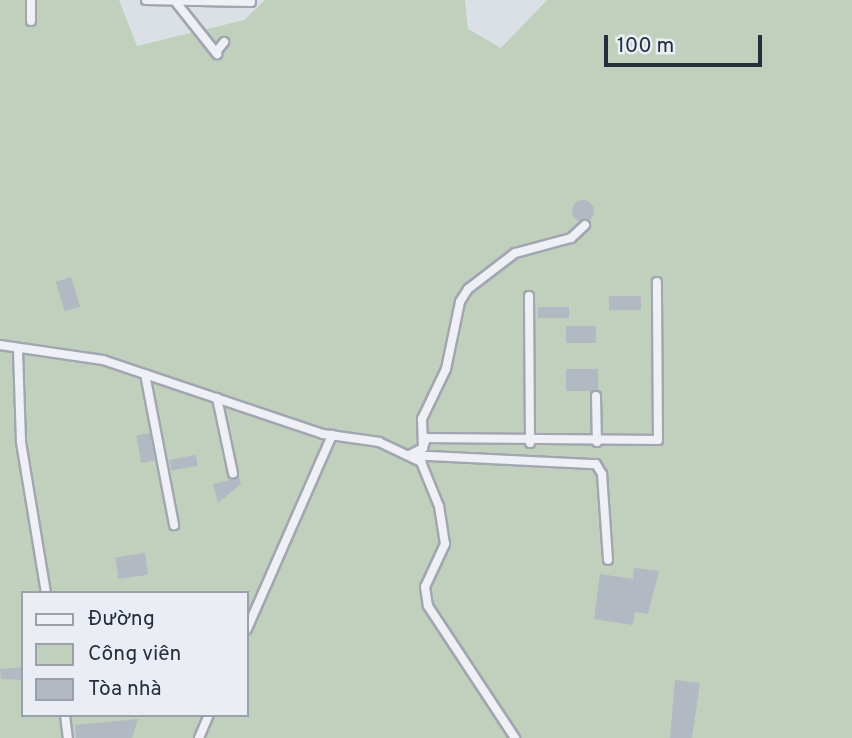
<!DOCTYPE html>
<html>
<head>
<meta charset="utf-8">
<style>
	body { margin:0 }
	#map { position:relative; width:852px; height:738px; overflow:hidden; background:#dbdfe6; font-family:Overpass,sans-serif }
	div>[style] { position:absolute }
	.green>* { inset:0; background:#c1d0bc }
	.building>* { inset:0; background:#b2b9c3; transform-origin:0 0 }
	.round { border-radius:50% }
	.roads { filter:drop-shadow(2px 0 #a1a6b0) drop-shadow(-2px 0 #a1a6b0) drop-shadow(0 2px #a1a6b0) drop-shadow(0 -2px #a1a6b0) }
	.street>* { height:8px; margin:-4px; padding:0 4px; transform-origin:4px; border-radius:4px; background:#eef0f5 }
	span { translate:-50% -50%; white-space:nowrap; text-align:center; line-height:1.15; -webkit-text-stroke:7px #eaeef4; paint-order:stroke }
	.legend { position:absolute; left:21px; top:591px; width:228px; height:126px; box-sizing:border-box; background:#eaeef4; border:2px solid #9ba1ab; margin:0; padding:9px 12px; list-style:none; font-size:21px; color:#252e3d }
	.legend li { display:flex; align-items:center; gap:14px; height:35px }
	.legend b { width:35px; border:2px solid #9ba1ab }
	.scale { position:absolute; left:604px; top:35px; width:158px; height:32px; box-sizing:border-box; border:4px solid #252e3d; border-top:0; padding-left:9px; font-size:21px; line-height:24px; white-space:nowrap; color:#252e3d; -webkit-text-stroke:5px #eaeef4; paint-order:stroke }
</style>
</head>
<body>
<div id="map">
	<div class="green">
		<div style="clip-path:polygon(evenodd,0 0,119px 0,137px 46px,244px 20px,265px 0,465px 0,468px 29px,501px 48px,547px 0,852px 0,852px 738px,0 738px,0 0,23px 593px,247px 593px,247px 715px,23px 715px,23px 593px)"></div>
	</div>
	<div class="building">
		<div class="round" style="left:572px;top:200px;width:22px;height:22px"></div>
		<div style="left:71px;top:277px;width:31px;height:16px;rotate:73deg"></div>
		<div style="left:609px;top:296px;width:32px;height:14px"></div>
		<div style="left:538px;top:307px;width:31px;height:11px"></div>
		<div style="left:566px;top:326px;width:30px;height:17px"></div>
		<div style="left:566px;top:369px;width:32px;height:22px"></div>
		<div style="left:150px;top:433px;width:28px;height:14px;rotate:80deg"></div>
		<div style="left:196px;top:455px;width:11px;height:27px;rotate:80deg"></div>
		<div style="clip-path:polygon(239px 478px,241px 484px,218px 503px,213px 484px)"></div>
		<div style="left:145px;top:553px;width:22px;height:30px;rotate:82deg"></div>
		<div style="clip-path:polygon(634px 568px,659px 571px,648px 614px,635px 612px,633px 625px,594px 619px,600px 574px,633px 579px)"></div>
		<div style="clip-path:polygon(23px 667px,23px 680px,1px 679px,0 669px)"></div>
		<div style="clip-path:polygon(675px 680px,700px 683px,692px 738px,670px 738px)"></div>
		<div style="clip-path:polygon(138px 719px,132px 738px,76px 738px,75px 725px)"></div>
	</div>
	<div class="roads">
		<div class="street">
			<div style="left:146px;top:0;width:105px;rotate:1.1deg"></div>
			<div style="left:175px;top:1px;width:68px;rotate:51.6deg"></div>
			<div style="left:31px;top:21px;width:21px;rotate:-90deg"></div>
			<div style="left:216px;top:52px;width:13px;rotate:-51deg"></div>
			<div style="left:585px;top:225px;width:19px;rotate:137deg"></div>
			<div style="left:571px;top:238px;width:58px;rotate:165deg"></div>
			<div style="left:515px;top:253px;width:59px;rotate:142.5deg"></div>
			<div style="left:468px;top:289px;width:15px;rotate:122deg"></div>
			<div style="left:460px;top:302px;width:68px;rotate:101.8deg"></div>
			<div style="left:446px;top:369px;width:55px;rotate:115.6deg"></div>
			<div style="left:422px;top:419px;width:29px;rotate:88deg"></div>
			<div style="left:423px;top:448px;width:16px;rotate:153deg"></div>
			<div style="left:409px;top:455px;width:187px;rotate:2.8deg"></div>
			<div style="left:596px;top:464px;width:12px;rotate:59deg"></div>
			<div style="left:602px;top:474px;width:86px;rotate:86deg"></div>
			<div style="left:529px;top:296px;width:147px;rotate:89.6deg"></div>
			<div style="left:0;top:345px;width:104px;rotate:8.3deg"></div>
			<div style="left:103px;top:360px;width:232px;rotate:18.6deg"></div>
			<div style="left:323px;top:434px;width:57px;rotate:8.1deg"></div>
			<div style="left:379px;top:442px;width:47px;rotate:25.5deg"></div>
			<div style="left:421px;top:462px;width:48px;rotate:67.8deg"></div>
			<div style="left:439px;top:506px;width:38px;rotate:81deg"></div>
			<div style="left:445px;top:544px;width:47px;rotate:114.9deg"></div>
			<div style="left:425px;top:587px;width:19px;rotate:81deg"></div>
			<div style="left:428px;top:606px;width:158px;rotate:56.6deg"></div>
			<div style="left:18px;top:351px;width:91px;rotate:88.1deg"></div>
			<div style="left:21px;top:442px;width:153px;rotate:80.6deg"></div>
			<div style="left:145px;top:374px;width:154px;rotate:79.1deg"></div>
			<div style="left:596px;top:396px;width:46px;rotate:88.8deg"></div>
			<div style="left:217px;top:398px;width:77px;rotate:78deg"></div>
			<div style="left:424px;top:445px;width:7px;rotate:-74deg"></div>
			<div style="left:426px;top:438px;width:232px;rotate:0.5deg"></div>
			<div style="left:658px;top:440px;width:158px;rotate:-90.4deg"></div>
			<div style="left:247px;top:629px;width:212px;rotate:-66.3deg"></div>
			<div style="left:65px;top:715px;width:23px;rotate:83deg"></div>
			<div style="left:199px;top:738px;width:25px;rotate:-67deg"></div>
		</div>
	</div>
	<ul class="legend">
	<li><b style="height:9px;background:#eef0f5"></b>Đường</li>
	<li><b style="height:19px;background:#c1d0bc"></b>Công viên</li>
	<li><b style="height:19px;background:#b2b9c3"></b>Tòa nhà</li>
	</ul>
	<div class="scale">100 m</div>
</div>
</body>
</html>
